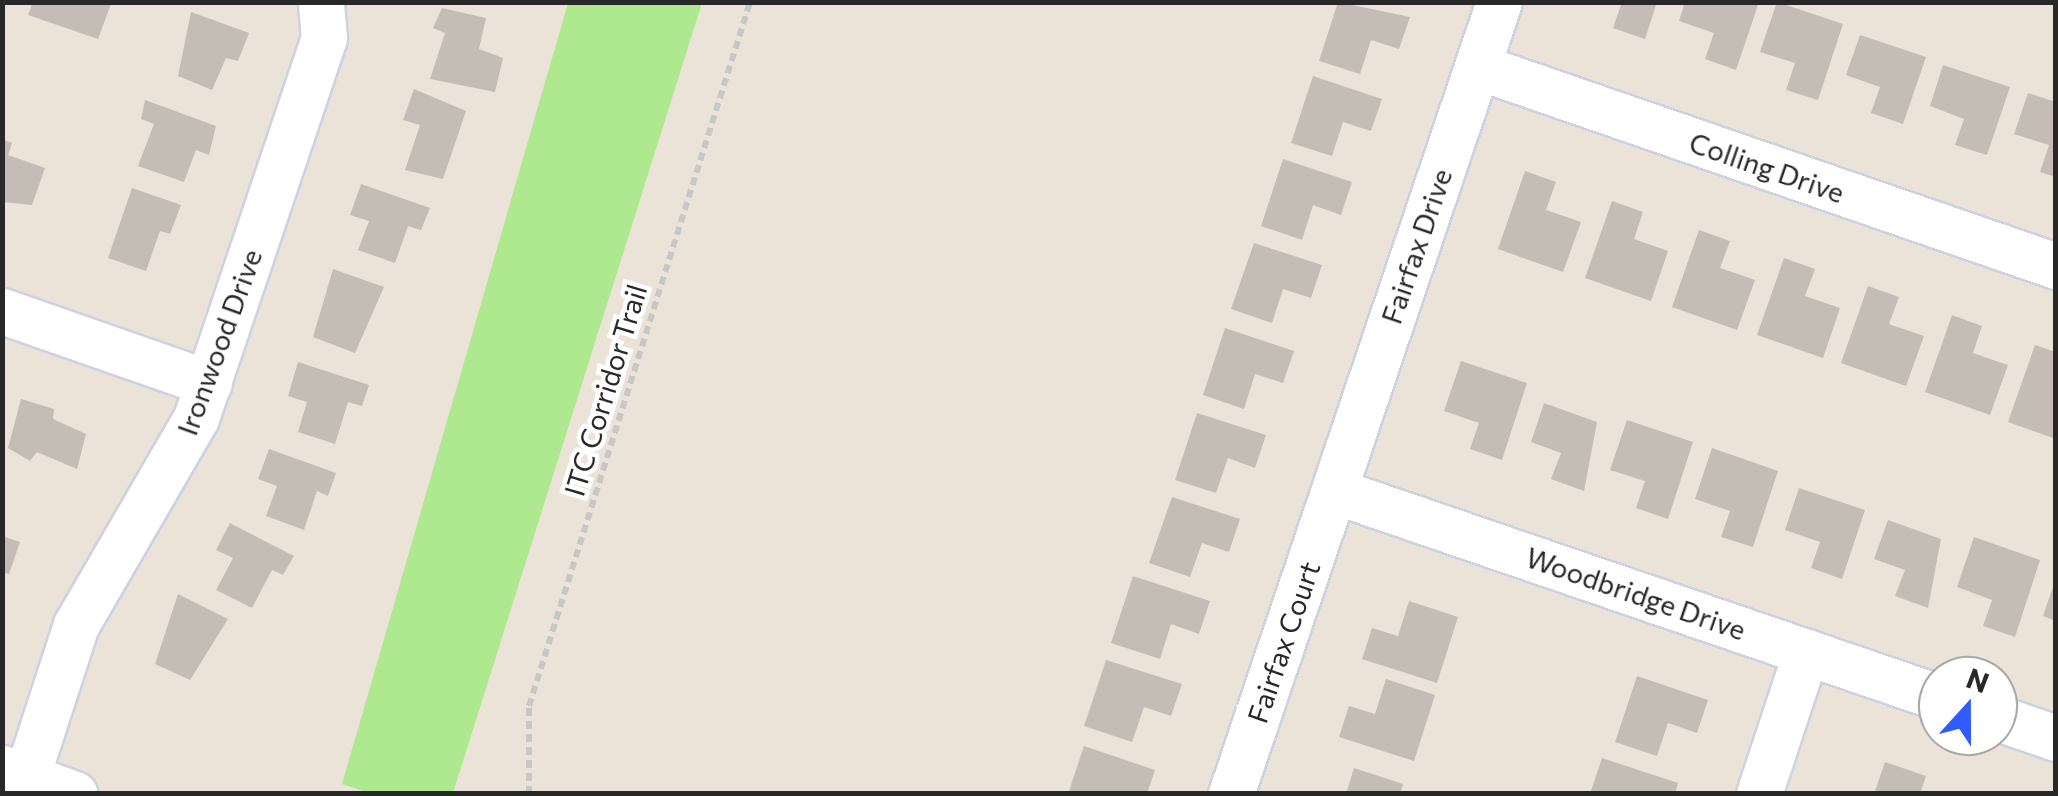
<!DOCTYPE html>
<html>
<head>
<meta charset="utf-8">
<style>
	body { margin:0 }
	#map { position:relative; width:2058px; height:796px; overflow:hidden; background:#ece3d8; font-family:Commissioner,sans-serif }
	div>[style] { position:absolute }
	.green>* { inset:0; background:#aee88f }
	.building>* { inset:0; background:#c3bdb5 }
	.path>* { height:6px; margin-top:-3px; transform-origin:0; background:repeating-linear-gradient(90deg,#c7c7c7 0 8px,transparent 0 13px) }
	.roads { filter:drop-shadow(2px 0 #cdd2e3) drop-shadow(-2px 0 #cdd2e3) drop-shadow(0 2px #cdd2e3) drop-shadow(0 -2px #cdd2e3) }
	.minor>* { height:45px; margin:-22.5px; padding:0 22.5px; transform-origin:22.5px; border-radius:22.5px; background:#fff }
	span { translate:-50% -50%; white-space:nowrap; text-align:center; line-height:1.15; -webkit-text-stroke:9px #fff; paint-order:stroke }
	.street-label { font-size:28px; color:#282828 }
	.frame { position:absolute; inset:0; border:5px solid #282828; pointer-events:none }
	.north { position:absolute; left:1918px; top:656px; width:100px; height:100px; box-sizing:border-box; background:#fff; border:2px solid #a9a9a9; border-radius:50%; rotate:21deg; font-size:28px; font-weight:700; line-height:40px; text-align:center; color:#282828 }
	.north::after { content:''; display:block; margin:auto; width:35px; height:45px; background:#325bff; clip-path:polygon(50% 0,100% 100%,50% 72%,0 100%) }
</style>
</head>
<body>
<div id="map">
	<div class="green">
		<div style="clip-path:polygon(568px 3px,702px 3px,453px 793px,369px 793px,342px 784px)"></div>
	</div>
	<div class="building">
		<div style="clip-path:polygon(33px 2px,108px 2px,111px 4px,98px 39px,28px 15px)"></div>
		<div style="clip-path:polygon(1338px 2px,1410px 17px,1399px 49px,1371px 40px,1360px 74px,1319px 61px)"></div>
		<div style="clip-path:polygon(1622px 2px,1657px 2px,1645px 39px,1613px 28px)"></div>
		<div style="clip-path:polygon(1685px 2px,1759px 2px,1736px 70px,1705px 59px,1714px 33px,1679px 21px)"></div>
		<div style="clip-path:polygon(1777px 2px,1843px 24px,1818px 100px,1786px 90px,1795px 63px,1760px 52px)"></div>
		<div style="clip-path:polygon(442px 8px,486px 18px,479px 49px,503px 58px,495px 92px,430px 79px,445px 33px,433px 28px)"></div>
		<div style="clip-path:polygon(191px 12px,249px 33px,238px 61px,226px 58px,212px 90px,178px 76px)"></div>
		<div style="clip-path:polygon(1860px 35px,1926px 57px,1903px 124px,1871px 113px,1880px 87px,1846px 75px)"></div>
		<div style="clip-path:polygon(1943px 65px,2010px 87px,1987px 155px,1955px 145px,1964px 119px,1930px 106px)"></div>
		<div style="clip-path:polygon(1313px 76px,1382px 99px,1371px 131px,1343px 122px,1332px 156px,1291px 143px)"></div>
		<div style="clip-path:polygon(414px 89px,466px 111px,443px 179px,405px 170px,420px 125px,403px 120px)"></div>
		<div style="clip-path:polygon(2028px 93px,2056px 102px,2056px 177px,2040px 172px,2049px 145px,2014px 134px)"></div>
		<div style="clip-path:polygon(145px 100px,216px 126px,209px 155px,196px 150px,184px 182px,138px 166px,154px 124px,141px 119px)"></div>
		<div style="clip-path:polygon(2px 139px,12px 143px,8px 155px,45px 168px,32px 205px,2px 202px)"></div>
		<div style="clip-path:polygon(1283px 159px,1352px 182px,1341px 215px,1313px 205px,1302px 240px,1261px 226px)"></div>
		<div style="clip-path:polygon(1525px 171px,1556px 182px,1546px 210px,1581px 222px,1563px 272px,1498px 249px)"></div>
		<div style="clip-path:polygon(361px 184px,430px 208px,421px 230px,408px 226px,395px 263px,358px 250px,369px 221px,350px 215px)"></div>
		<div style="clip-path:polygon(132px 188px,181px 205px,170px 234px,160px 231px,146px 271px,108px 258px)"></div>
		<div style="clip-path:polygon(1612px 201px,1643px 212px,1634px 239px,1668px 251px,1651px 301px,1585px 278px)"></div>
		<div style="clip-path:polygon(1699px 230px,1730px 241px,1720px 268px,1755px 280px,1737px 330px,1672px 307px)"></div>
		<div style="clip-path:polygon(1254px 243px,1322px 265px,1311px 298px,1283px 289px,1272px 323px,1231px 309px)"></div>
		<div style="clip-path:polygon(1784px 258px,1815px 269px,1805px 296px,1840px 308px,1823px 358px,1757px 335px)"></div>
		<div style="clip-path:polygon(333px 269px,384px 287px,355px 353px,313px 337px)"></div>
		<div style="clip-path:polygon(1868px 286px,1899px 297px,1889px 324px,1924px 336px,1906px 386px,1841px 363px)"></div>
		<div style="clip-path:polygon(1952px 315px,1982px 326px,1973px 353px,2008px 365px,1990px 415px,1925px 392px)"></div>
		<div style="clip-path:polygon(1225px 328px,1294px 351px,1283px 383px,1255px 374px,1244px 409px,1203px 395px)"></div>
		<div style="clip-path:polygon(2035px 345px,2056px 352px,2056px 439px,2008px 422px)"></div>
		<div style="clip-path:polygon(1461px 361px,1527px 383px,1502px 460px,1470px 449px,1479px 423px,1444px 411px)"></div>
		<div style="clip-path:polygon(298px 362px,369px 385px,362px 406px,348px 402px,335px 444px,298px 432px,307px 402px,288px 396px)"></div>
		<div style="clip-path:polygon(21px 399px,54px 409px,53px 419px,86px 434px,77px 469px,37px 452px,30px 461px,8px 448px)"></div>
		<div style="clip-path:polygon(1544px 403px,1597px 422px,1584px 491px,1551px 479px,1561px 453px,1531px 442px)"></div>
		<div style="clip-path:polygon(1197px 413px,1266px 435px,1255px 468px,1228px 458px,1216px 493px,1175px 480px)"></div>
		<div style="clip-path:polygon(1627px 420px,1693px 442px,1668px 519px,1636px 508px,1645px 481px,1610px 470px)"></div>
		<div style="clip-path:polygon(1712px 448px,1778px 471px,1753px 547px,1721px 537px,1730px 511px,1695px 499px)"></div>
		<div style="clip-path:polygon(269px 449px,336px 473px,328px 496px,317px 491px,304px 530px,266px 516px,277px 486px,258px 479px)"></div>
		<div style="clip-path:polygon(1799px 488px,1865px 510px,1842px 579px,1811px 568px,1820px 542px,1785px 530px)"></div>
		<div style="clip-path:polygon(1172px 497px,1240px 519px,1229px 552px,1202px 543px,1190px 577px,1149px 563px)"></div>
		<div style="clip-path:polygon(1888px 520px,1941px 539px,1928px 608px,1895px 596px,1905px 570px,1874px 559px)"></div>
		<div style="clip-path:polygon(230px 523px,294px 556px,283px 575px,272px 570px,252px 608px,216px 590px,233px 558px,216px 550px)"></div>
		<div style="clip-path:polygon(2px 536px,20px 542px,9px 574px,2px 572px)"></div>
		<div style="clip-path:polygon(1974px 537px,2040px 560px,2015px 637px,1983px 626px,1992px 600px,1957px 587px)"></div>
		<div style="clip-path:polygon(1133px 576px,1210px 601px,1199px 634px,1171px 624px,1160px 659px,1111px 643px)"></div>
		<div style="clip-path:polygon(2055px 581px,2056px 581px,2056px 621px,2043px 616px)"></div>
		<div style="clip-path:polygon(178px 594px,228px 619px,190px 680px,155px 664px)"></div>
		<div style="clip-path:polygon(1409px 601px,1458px 617px,1437px 683px,1362px 659px,1372px 628px,1398px 636px)"></div>
		<div style="clip-path:polygon(1106px 660px,1182px 684px,1171px 716px,1144px 707px,1132px 742px,1084px 726px)"></div>
		<div style="clip-path:polygon(1637px 676px,1708px 700px,1697px 733px,1668px 723px,1657px 756px,1615px 742px)"></div>
		<div style="clip-path:polygon(1386px 679px,1435px 695px,1414px 761px,1339px 737px,1349px 706px,1375px 714px)"></div>
		<div style="clip-path:polygon(1084px 746px,1155px 770px,1147px 794px,1068px 794px)"></div>
		<div style="clip-path:polygon(1602px 758px,1678px 783px,1675px 794px,1590px 794px)"></div>
		<div style="clip-path:polygon(1885px 762px,1926px 776px,1920px 794px,1874px 794px)"></div>
		<div style="clip-path:polygon(1354px 768px,1403px 784px,1400px 794px,1346px 794px)"></div>
	</div>
	<div class="path">
		<div style="left:529px;top:794px;width:88px;rotate:-90deg"></div>
		<div style="left:529px;top:706px;width:738px;rotate:-72.57deg"></div>
	</div>
	<div class="roads">
		<div class="minor">
			<div style="left:1479px;top:67px;width:610px;rotate:19.03deg"></div>
			<div style="left:2px;top:311px;width:219px;rotate:19.2deg"></div>
			<div style="left:1335px;top:491px;width:637px;rotate:18.86deg"></div>
			<div style="left:1998px;top:718px;width:61px;rotate:19deg"></div>
			<div style="left:2px;top:768px;width:77px;rotate:19.6deg"></div>
			<div style="left:21px;top:794px;width:178px;rotate:-72deg"></div>
			<div style="left:76px;top:625px;width:239px;rotate:-59.9deg"></div>
			<div style="left:196px;top:418px;width:401px;rotate:-71.4deg"></div>
			<div style="left:324px;top:38px;width:36px;rotate:-95deg"></div>
			<div style="left:1231px;top:794px;width:836px;rotate:-71.31deg"></div>
			<div style="left:1759px;top:794px;width:150px;rotate:-71.7deg"></div>
		</div>
	</div>
	<div class="street-label">
		<span style="left:1767px;top:167px;rotate:19deg">Colling Drive</span>
		<span style="left:1416px;top:246px;rotate:-71deg">Fairfax Drive</span>
		<span style="left:219px;top:342px;rotate:-70deg">Ironwood Drive</span>
		<span style="left:605px;top:390px;rotate:-73deg">ITC Corridor Trail</span>
		<span style="left:1636px;top:593px;rotate:19deg">Woodbridge Drive</span>
		<span style="left:1283px;top:642px;rotate:-71deg">Fairfax Court</span>
	</div>
	<div class="frame"></div>
	<div class="north">N</div>
</div>
</body>
</html>
